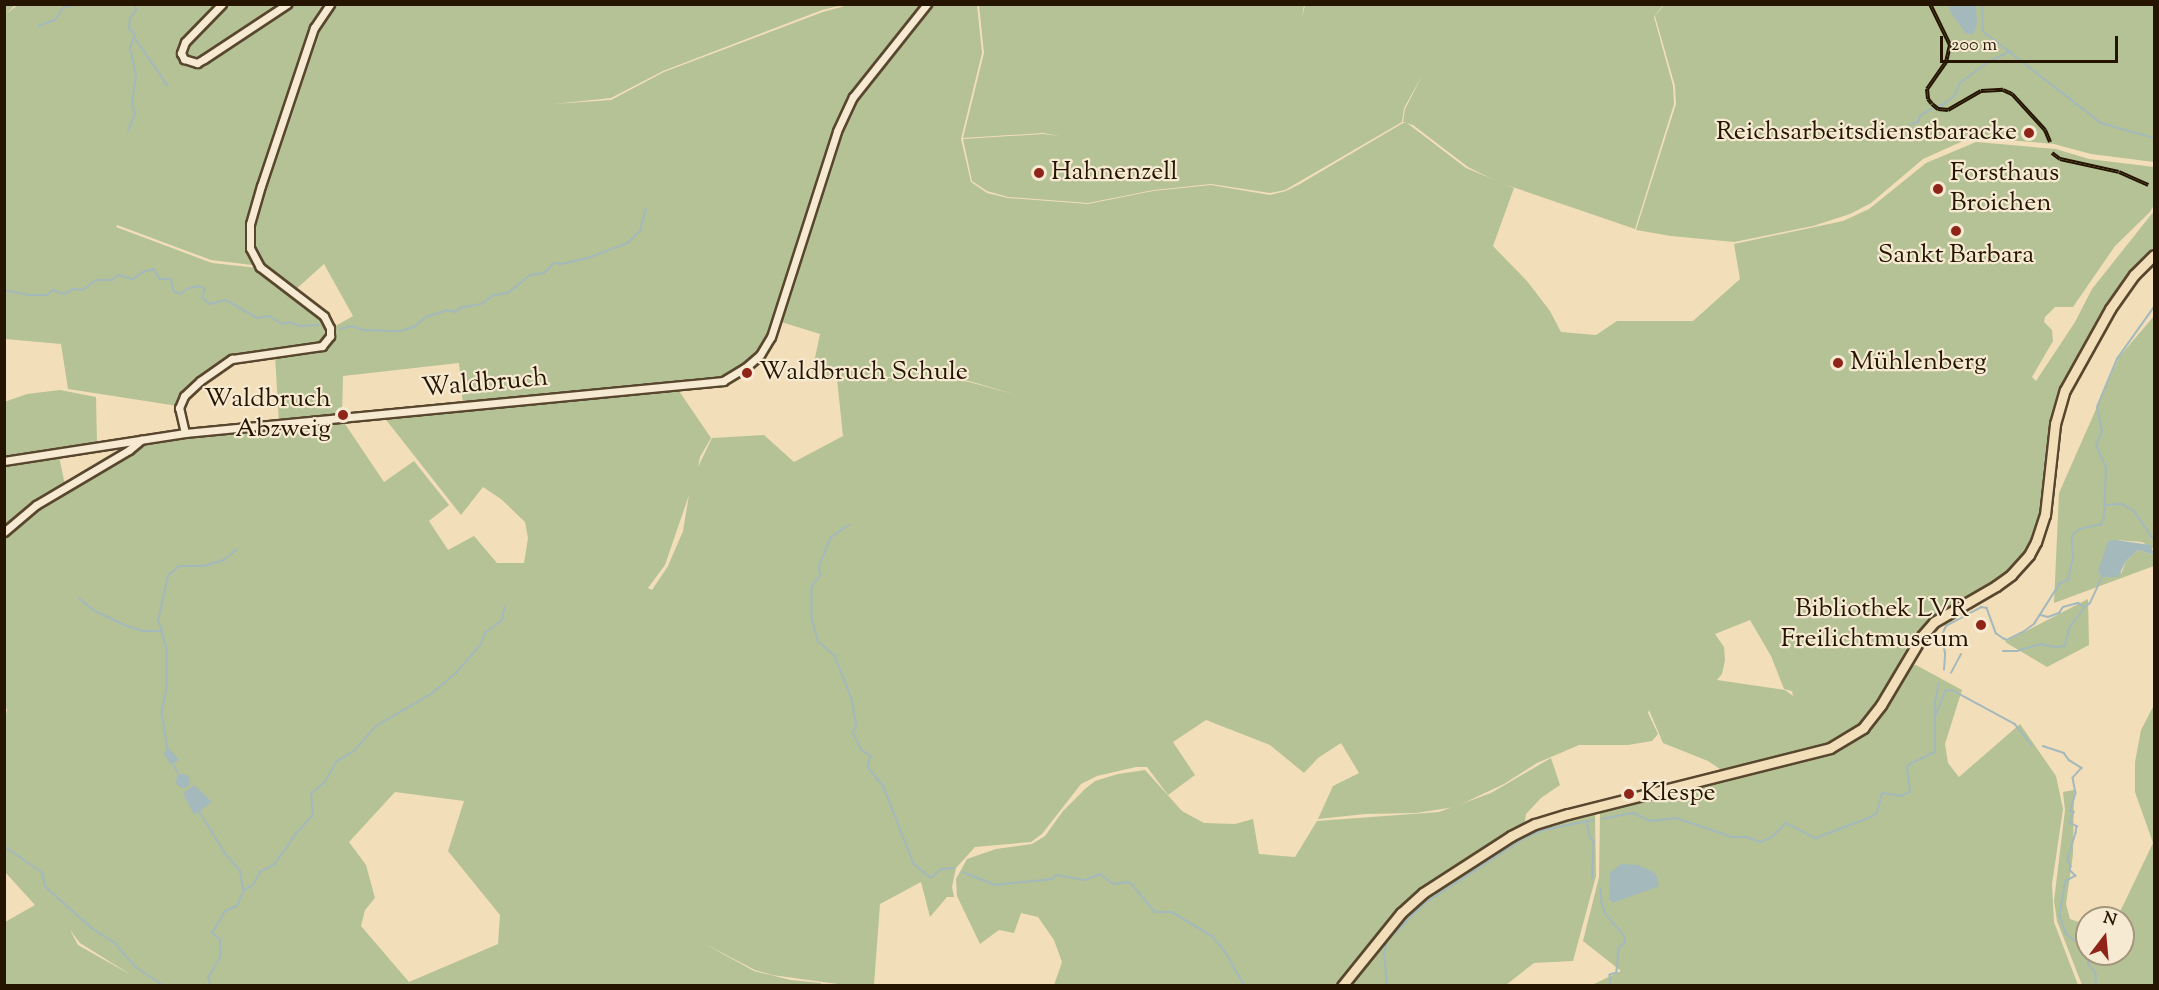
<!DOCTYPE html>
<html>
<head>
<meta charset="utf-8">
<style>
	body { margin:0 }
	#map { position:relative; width:2159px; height:990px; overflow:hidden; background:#f3deba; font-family:"Sorts Mill Goudy",serif }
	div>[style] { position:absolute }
	.green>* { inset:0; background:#b5c295 }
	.water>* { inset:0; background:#a3b9bc }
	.round { border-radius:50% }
	.stream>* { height:1.5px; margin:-0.75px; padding:0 0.75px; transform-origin:0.75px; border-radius:0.75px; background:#a3b9bc }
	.roads { filter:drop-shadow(2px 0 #58472e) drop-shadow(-2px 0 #58472e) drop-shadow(0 2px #58472e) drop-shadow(0 -2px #58472e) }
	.minor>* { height:7px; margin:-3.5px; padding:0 3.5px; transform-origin:3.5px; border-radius:3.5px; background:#f7ead2 }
	.major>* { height:9px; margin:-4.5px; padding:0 4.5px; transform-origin:4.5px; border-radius:4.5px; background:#f3deba }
	.rail>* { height:4px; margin-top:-2px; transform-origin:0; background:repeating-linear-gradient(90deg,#f7ead2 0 4.5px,#251500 0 9px); box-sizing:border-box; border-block:2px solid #251500 }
	.dots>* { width:16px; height:16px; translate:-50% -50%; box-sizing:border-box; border:3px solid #f7ead2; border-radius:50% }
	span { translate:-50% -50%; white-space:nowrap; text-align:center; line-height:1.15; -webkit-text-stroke:4.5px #f7ead2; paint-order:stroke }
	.poi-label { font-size:26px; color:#251500 }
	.right { translate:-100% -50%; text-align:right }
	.left { translate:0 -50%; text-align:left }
	.street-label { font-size:26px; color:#251500 }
	.frame { position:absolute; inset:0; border:6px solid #251500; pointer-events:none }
	.north { position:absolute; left:2075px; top:906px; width:60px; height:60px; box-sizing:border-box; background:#f7ead2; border:2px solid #a3957e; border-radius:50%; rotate:16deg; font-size:16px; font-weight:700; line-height:24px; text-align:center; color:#251500 }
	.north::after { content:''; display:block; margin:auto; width:21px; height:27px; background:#8f2418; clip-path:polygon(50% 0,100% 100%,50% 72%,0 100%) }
	.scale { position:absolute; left:1940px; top:36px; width:178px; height:27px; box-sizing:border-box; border:3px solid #251500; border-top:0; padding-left:8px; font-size:18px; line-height:21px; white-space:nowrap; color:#251500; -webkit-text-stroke:4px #f7ead2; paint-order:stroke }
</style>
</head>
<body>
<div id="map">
	<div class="green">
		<div style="clip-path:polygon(19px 4px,843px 5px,822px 10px,663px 71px,611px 98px,554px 104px,611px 100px,664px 72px,823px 12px,848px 5px,924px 5px,852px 97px,836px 130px,769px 336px,759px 352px,744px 367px,722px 379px,463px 405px,459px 363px,343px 376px,342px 416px,279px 423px,275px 356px,323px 347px,332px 337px,332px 328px,353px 316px,324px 264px,294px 291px,261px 266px,211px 260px,117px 225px,116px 227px,212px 263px,259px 268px,323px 317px,329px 328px,329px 335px,322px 344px,232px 358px,198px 381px,182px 396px,178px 406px,68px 389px,61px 344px,5px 339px,5px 5px,15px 5px,6px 14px)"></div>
		<div style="clip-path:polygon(evenodd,930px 5px,977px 5px,982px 53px,961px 139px,971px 182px,987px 193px,1008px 198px,1088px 204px,1153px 191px,1211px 185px,1270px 195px,1286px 191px,1300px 184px,1403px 123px,1407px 123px,1466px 168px,1514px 188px,1493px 246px,1527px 281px,1550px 311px,1561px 332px,1596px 335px,1617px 321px,1693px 321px,1740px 279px,1734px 244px,1843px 221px,1869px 209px,1926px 163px,1976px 142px,2056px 149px,2089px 159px,2154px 167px,2154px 205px,2150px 212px,2115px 246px,2073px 307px,2055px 307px,2045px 317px,2044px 322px,2052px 330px,2053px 341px,2032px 377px,2036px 381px,2075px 322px,2092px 289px,2154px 211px,2154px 249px,2127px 279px,2068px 372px,2050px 423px,2043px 499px,2038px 528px,2029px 551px,2010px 574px,1930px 619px,1903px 655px,1879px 704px,1856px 730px,1829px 745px,1726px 773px,1708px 761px,1663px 743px,1649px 710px,1648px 713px,1658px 734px,1652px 741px,1628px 745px,1579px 745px,1537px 763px,1504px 784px,1455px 807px,1416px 813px,1365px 814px,1318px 819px,1333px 786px,1359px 773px,1341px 743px,1318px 758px,1304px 773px,1270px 745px,1206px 720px,1173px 742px,1195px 775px,1168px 795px,1147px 767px,1136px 767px,1097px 776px,1081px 784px,1042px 834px,1031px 842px,975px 847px,956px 868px,952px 887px,954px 897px,947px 897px,930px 917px,921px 882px,880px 904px,874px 985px,845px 985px,772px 975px,755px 970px,703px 943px,754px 971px,791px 980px,821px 983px,821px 985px,5px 985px,5px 922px,35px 905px,5px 872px,4px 724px,7px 709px,4px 708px,5px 534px,37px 507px,142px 441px,343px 421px,384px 482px,414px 461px,449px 505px,429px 521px,448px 550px,474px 536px,497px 563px,524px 563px,528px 538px,525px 522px,501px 499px,483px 487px,461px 515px,383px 416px,677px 388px,711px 438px,700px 457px,698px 467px,712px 438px,764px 435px,794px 462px,843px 436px,837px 379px,935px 377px,969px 382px,1017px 395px,969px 381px,935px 376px,835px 378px,812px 372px,820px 334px,778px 321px,839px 132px,854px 99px,930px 5px,689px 495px,683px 531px,668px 566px,652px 590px,648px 588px,665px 565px,689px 495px,930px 5px,1750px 620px,1771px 656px,1784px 689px,1792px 691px,1793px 696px,1785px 690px,1717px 680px,1722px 674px,1725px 660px,1724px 647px,1715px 634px,1750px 620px,930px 5px,395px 792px,464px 801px,448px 851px,500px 915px,498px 944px,409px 982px,361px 926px,365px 910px,375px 898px,366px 865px,349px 842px,395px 792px,930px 5px,70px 930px,80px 943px,131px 975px,78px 945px,70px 930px)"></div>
		<div style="clip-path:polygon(1305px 5px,1663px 5px,1654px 17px,1673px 86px,1674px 104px,1635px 229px,1498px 182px,1468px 167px,1413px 125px,1403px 122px,1405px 109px,1423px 74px,1404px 108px,1402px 122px,1285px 190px,1270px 193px,1211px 184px,1154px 190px,1088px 203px,1008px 197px,987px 191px,972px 181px,963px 139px,1043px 134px,1060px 136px,1043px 133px,963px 138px,984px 53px,979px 5px,1304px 5px,1302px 18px)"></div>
		<div style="clip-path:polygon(1664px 5px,2154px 5px,2154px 162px,2091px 154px,2054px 144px,1972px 137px,1923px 159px,1871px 203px,1850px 214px,1813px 226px,1734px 242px,1671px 236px,1636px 230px,1676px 104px,1675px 86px,1655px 16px)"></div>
		<div style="clip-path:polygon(2154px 316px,2154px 549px,2142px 542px,2116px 540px,2121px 574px,2126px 561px,2138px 550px,2154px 555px,2154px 566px,2054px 603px,2059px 493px,2119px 357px)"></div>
		<div style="clip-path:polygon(60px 390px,96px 397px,97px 443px,5px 458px,4px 402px,27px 394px)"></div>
		<div style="clip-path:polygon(59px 456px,65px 485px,5px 530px,5px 466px)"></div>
		<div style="clip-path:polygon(2088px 599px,2089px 645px,2047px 667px,2005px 642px)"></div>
		<div style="clip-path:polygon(1916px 665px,1962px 690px,1945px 744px,1948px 763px,1959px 777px,2020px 724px,2056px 776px,2063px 809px,2052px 884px,2054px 922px,2078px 985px,1592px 985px,1621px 971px,1583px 941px,1599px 877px,1600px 812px,1605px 808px,1848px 742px,1906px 666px)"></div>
		<div style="clip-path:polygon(2154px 705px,2154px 985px,2082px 985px,2057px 921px,2054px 901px,2065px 810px,2063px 792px,2074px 790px,2073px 854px,2066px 904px,2070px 919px,2087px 925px,2087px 954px,2123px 954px,2123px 918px,2117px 918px,2153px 843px,2135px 792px,2135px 762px,2141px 730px)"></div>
		<div style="clip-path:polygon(1551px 758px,1560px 785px,1541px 798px,1526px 814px,1524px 826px,1436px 879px,1399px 911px,1338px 985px,1054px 985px,1062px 962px,1054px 940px,1038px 917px,1021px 913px,1014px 933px,999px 930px,980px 944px,957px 896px,956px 879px,967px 859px,996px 849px,1032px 844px,1045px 836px,1063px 811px,1085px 789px,1095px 781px,1118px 774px,1145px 770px,1182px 811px,1204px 823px,1235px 824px,1253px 819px,1259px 854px,1295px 857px,1317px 821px,1439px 812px,1491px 793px)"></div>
		<div style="clip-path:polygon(1588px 813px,1595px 814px,1596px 876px,1573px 961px,1534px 963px,1506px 985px,1347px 986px,1406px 913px,1440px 884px,1535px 828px)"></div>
	</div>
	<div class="water">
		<div style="clip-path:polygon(1948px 5px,1976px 5px,1977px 24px,1973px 34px,1966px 34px,1951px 13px)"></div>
		<div style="clip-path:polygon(2116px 540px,2151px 545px,2154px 555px,2138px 550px,2126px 561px,2118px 577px,2102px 577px,2098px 571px,2108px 541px)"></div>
		<div style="clip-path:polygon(169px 748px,179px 760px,171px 765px,163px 753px)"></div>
		<div class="round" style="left:176px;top:774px;width:14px;height:14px"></div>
		<div style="clip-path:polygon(194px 785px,212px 802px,194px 815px,183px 793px)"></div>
		<div style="clip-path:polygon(1621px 864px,1638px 865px,1651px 871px,1656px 874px,1659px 886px,1613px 903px,1609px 899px,1610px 873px)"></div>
	</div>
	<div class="stream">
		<div style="left:89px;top:4px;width:8px"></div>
		<div style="left:1983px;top:4px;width:27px;rotate:90deg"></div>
		<div style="left:1983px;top:31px;width:150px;rotate:37.9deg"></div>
		<div style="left:2101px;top:123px;width:55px;rotate:15.8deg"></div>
		<div style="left:39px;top:26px;width:17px;rotate:-21deg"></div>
		<div style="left:55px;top:20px;width:16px;rotate:-55deg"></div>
		<div style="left:64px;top:7px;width:21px;rotate:-8deg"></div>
		<div style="left:135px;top:38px;width:58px;rotate:55.5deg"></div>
		<div style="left:1910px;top:125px;width:9px;rotate:-21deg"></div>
		<div style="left:1918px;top:122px;width:6px;rotate:-72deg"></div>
		<div style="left:1920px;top:116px;width:15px;rotate:-32deg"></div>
		<div style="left:1933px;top:108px;width:12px;rotate:-20deg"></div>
		<div style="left:1944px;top:104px;width:14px;rotate:-39deg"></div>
		<div style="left:1955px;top:95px;width:13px;rotate:-67deg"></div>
		<div style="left:1960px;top:83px;width:34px;rotate:-37deg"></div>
		<div style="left:1987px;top:63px;width:27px;rotate:-27deg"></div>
		<div style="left:128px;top:131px;width:18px;rotate:-68deg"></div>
		<div style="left:135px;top:114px;width:11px;rotate:-105deg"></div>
		<div style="left:132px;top:103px;width:27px;rotate:-82deg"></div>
		<div style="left:136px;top:76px;width:29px;rotate:-102deg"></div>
		<div style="left:130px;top:48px;width:14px;rotate:-69deg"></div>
		<div style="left:135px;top:35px;width:8px;rotate:-135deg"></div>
		<div style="left:129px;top:29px;width:11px;rotate:-85deg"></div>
		<div style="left:130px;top:18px;width:9px;rotate:-49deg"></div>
		<div style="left:136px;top:11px;width:7px;rotate:-98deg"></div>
		<div style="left:4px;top:290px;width:25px;rotate:11deg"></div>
		<div style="left:29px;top:295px;width:18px"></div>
		<div style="left:47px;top:295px;width:8px;rotate:-40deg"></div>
		<div style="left:53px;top:290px;width:13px;rotate:18deg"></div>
		<div style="left:65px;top:294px;width:9px;rotate:-32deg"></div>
		<div style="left:73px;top:289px;width:10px;rotate:6deg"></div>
		<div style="left:83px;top:290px;width:16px;rotate:-38deg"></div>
		<div style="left:96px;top:280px;width:16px"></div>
		<div style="left:112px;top:280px;width:9px;rotate:-36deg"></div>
		<div style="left:119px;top:275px;width:15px;rotate:16deg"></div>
		<div style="left:133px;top:279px;width:12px;rotate:-35deg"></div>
		<div style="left:143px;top:272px;width:11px;rotate:-15deg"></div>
		<div style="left:154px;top:269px;width:12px;rotate:59deg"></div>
		<div style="left:160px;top:279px;width:11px"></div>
		<div style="left:171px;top:279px;width:12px;rotate:76deg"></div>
		<div style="left:174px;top:291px;width:7px;rotate:27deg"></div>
		<div style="left:180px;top:294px;width:11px;rotate:-34deg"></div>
		<div style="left:189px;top:288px;width:12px;rotate:-9deg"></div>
		<div style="left:201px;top:286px;width:5px;rotate:37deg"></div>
		<div style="left:205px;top:289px;width:9px;rotate:103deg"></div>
		<div style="left:203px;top:298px;width:9px;rotate:41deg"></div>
		<div style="left:210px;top:304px;width:16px;rotate:-14deg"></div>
		<div style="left:226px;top:300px;width:36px;rotate:30deg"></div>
		<div style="left:257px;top:318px;width:12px;rotate:-9deg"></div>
		<div style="left:269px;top:316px;width:16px;rotate:30deg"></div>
		<div style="left:283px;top:324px;width:7px;rotate:-16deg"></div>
		<div style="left:290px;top:322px;width:11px;rotate:22deg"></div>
		<div style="left:300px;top:326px;width:18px;rotate:-3deg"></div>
		<div style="left:340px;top:329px;width:12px;rotate:-14deg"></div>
		<div style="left:352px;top:326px;width:13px;rotate:18deg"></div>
		<div style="left:364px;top:330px;width:36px;rotate:2deg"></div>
		<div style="left:400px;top:331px;width:15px;rotate:-16deg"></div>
		<div style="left:414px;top:327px;width:16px;rotate:-40deg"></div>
		<div style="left:426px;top:317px;width:22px;rotate:-18deg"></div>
		<div style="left:447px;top:310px;width:9px;rotate:13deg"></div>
		<div style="left:456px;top:312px;width:6px;rotate:-45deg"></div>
		<div style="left:460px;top:308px;width:21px;rotate:-11deg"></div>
		<div style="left:481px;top:304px;width:16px;rotate:-35deg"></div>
		<div style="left:494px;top:295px;width:14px;rotate:-8deg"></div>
		<div style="left:508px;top:293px;width:28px;rotate:-39deg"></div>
		<div style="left:530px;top:275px;width:14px;rotate:-8deg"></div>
		<div style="left:544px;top:273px;width:14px;rotate:-45deg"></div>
		<div style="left:554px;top:263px;width:8px;rotate:7deg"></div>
		<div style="left:562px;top:264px;width:27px;rotate:-13deg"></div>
		<div style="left:588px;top:258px;width:43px;rotate:-20.6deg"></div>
		<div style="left:628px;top:243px;width:17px;rotate:-45deg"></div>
		<div style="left:640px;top:231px;width:23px;rotate:-75deg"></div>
		<div style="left:2106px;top:505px;width:16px;rotate:-4deg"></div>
		<div style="left:2122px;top:504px;width:14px;rotate:30deg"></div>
		<div style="left:2134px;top:511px;width:35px;rotate:55deg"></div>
		<div style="left:850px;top:525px;width:23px;rotate:146deg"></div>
		<div style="left:831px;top:538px;width:31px;rotate:112deg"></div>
		<div style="left:819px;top:567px;width:8px;rotate:76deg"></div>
		<div style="left:821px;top:575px;width:15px;rotate:127deg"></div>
		<div style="left:812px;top:587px;width:31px;rotate:90deg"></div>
		<div style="left:812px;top:618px;width:24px;rotate:75deg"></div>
		<div style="left:818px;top:641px;width:23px;rotate:41deg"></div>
		<div style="left:835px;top:656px;width:46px;rotate:68.4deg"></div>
		<div style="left:852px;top:699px;width:27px;rotate:80deg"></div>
		<div style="left:857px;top:726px;width:8px;rotate:120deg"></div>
		<div style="left:853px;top:733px;width:19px;rotate:62deg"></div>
		<div style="left:862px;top:750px;width:11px;rotate:34deg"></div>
		<div style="left:871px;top:756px;width:11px;rotate:105deg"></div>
		<div style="left:868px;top:767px;width:26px;rotate:51deg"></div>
		<div style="left:884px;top:787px;width:83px;rotate:68.7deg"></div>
		<div style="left:914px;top:864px;width:22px;rotate:39deg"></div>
		<div style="left:931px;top:878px;width:13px;rotate:-42deg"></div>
		<div style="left:941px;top:869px;width:13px;rotate:-4deg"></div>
		<div style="left:79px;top:598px;width:21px;rotate:39deg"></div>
		<div style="left:95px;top:611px;width:35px;rotate:25deg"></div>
		<div style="left:127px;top:626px;width:17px;rotate:17deg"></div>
		<div style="left:143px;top:631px;width:19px"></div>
		<div style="left:162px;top:631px;width:20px;rotate:75deg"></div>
		<div style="left:167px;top:650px;width:39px;rotate:90deg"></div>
		<div style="left:167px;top:689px;width:24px;rotate:102deg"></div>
		<div style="left:162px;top:712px;width:37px;rotate:81deg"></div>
		<div style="left:2041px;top:615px;width:7px;rotate:16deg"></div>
		<div style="left:2048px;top:617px;width:12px;rotate:-20deg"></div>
		<div style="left:2059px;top:613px;width:7px;rotate:-56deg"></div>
		<div style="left:2063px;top:607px;width:16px;rotate:-15deg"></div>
		<div style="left:2078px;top:603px;width:8px;rotate:30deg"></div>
		<div style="left:2085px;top:607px;width:6px;rotate:-39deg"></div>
		<div style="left:2090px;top:603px;width:29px;rotate:-65deg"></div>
		<div style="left:162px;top:631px;width:11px;rotate:-112deg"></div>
		<div style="left:158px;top:621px;width:46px;rotate:-77.5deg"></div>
		<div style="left:168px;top:576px;width:15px;rotate:-42deg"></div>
		<div style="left:179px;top:566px;width:25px"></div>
		<div style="left:204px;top:566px;width:21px;rotate:-17deg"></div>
		<div style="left:224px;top:560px;width:16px;rotate:-40deg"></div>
		<div style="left:2003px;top:651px;width:14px"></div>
		<div style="left:2017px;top:651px;width:25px;rotate:-16deg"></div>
		<div style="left:2041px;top:644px;width:16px;rotate:11deg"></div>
		<div style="left:2057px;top:647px;width:8px;rotate:-7deg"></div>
		<div style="left:2065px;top:646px;width:18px;rotate:-77deg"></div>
		<div style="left:2069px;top:628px;width:26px;rotate:-53deg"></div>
		<div style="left:1944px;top:670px;width:16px;rotate:-86deg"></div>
		<div style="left:1945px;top:654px;width:19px;rotate:-99deg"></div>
		<div style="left:1942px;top:635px;width:10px;rotate:-66deg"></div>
		<div style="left:1946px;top:626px;width:40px;rotate:-28deg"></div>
		<div style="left:1981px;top:607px;width:6px;rotate:9deg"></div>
		<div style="left:1987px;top:608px;width:27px;rotate:70deg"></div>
		<div style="left:1996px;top:633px;width:9px;rotate:36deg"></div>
		<div style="left:2003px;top:638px;width:4px;rotate:27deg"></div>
		<div style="left:2007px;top:640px;width:18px;rotate:-27deg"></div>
		<div style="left:2023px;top:632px;width:14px;rotate:-36deg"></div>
		<div style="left:2034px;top:624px;width:49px;rotate:-57.6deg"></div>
		<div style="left:2060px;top:583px;width:9px;rotate:-21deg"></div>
		<div style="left:2068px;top:580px;width:22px;rotate:-77deg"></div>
		<div style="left:2073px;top:559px;width:20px;rotate:-93deg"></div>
		<div style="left:2072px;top:539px;width:6px;rotate:-72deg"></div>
		<div style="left:2074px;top:533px;width:7px;rotate:-34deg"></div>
		<div style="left:2080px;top:529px;width:22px;rotate:-13deg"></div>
		<div style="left:2101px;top:524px;width:8px;rotate:-67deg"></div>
		<div style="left:2104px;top:517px;width:49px;rotate:-87.7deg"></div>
		<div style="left:2106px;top:468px;width:24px;rotate:-114deg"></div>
		<div style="left:2096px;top:446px;width:15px;rotate:-67deg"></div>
		<div style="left:2102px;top:432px;width:25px;rotate:-101deg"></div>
		<div style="left:2097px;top:407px;width:52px;rotate:-67.4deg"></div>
		<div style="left:2117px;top:359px;width:64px;rotate:-54.6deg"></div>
		<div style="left:1951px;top:673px;width:21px;rotate:-62deg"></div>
		<div style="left:1936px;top:715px;width:26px;rotate:-69deg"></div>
		<div style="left:1945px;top:691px;width:7px;rotate:-8deg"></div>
		<div style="left:1952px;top:690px;width:72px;rotate:28.4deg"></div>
		<div style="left:2015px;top:724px;width:27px;rotate:51deg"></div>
		<div style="left:2043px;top:746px;width:22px;rotate:18deg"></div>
		<div style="left:2064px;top:753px;width:9px;rotate:54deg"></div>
		<div style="left:2069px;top:760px;width:15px;rotate:32deg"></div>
		<div style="left:2082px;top:768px;width:13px;rotate:132deg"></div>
		<div style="left:2073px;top:778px;width:15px;rotate:79deg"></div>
		<div style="left:2076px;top:793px;width:19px;rotate:106deg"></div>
		<div style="left:2071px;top:811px;width:3px;rotate:18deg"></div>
		<div style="left:2074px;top:812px;width:12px;rotate:110deg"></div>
		<div style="left:2070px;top:823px;width:8px;rotate:23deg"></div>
		<div style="left:2077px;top:826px;width:7px;rotate:98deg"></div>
		<div style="left:2076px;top:833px;width:27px;rotate:107deg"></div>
		<div style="left:2068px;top:859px;width:8px;rotate:67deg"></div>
		<div style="left:2071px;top:866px;width:4px;rotate:104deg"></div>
		<div style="left:2070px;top:870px;width:8px;rotate:45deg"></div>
		<div style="left:2076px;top:876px;width:11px;rotate:153deg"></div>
		<div style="left:2066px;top:881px;width:35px;rotate:100deg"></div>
		<div style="left:2060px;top:915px;width:20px;rotate:72deg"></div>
		<div style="left:2066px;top:934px;width:26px;rotate:36deg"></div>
		<div style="left:174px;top:765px;width:13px;rotate:63deg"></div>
		<div style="left:200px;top:812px;width:48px;rotate:58.6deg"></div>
		<div style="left:225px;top:853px;width:23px;rotate:49deg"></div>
		<div style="left:240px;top:870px;width:20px;rotate:79deg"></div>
		<div style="left:1602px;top:819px;width:32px;rotate:-11deg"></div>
		<div style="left:1633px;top:813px;width:20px;rotate:24deg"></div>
		<div style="left:1651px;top:821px;width:25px;rotate:-7deg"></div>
		<div style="left:1676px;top:818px;width:59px;rotate:18.7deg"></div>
		<div style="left:1732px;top:837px;width:15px"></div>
		<div style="left:1747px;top:837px;width:15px;rotate:20deg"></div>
		<div style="left:1761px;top:842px;width:12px;rotate:-24deg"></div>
		<div style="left:1772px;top:837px;width:20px;rotate:-45deg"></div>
		<div style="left:1786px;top:823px;width:34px;rotate:27deg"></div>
		<div style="left:1816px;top:838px;width:59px;rotate:-20.9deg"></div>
		<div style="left:1871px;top:817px;width:7px;rotate:-34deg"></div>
		<div style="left:1877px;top:813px;width:21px;rotate:-76deg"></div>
		<div style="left:1882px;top:793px;width:19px;rotate:9deg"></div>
		<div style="left:1901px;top:796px;width:10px;rotate:-24deg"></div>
		<div style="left:1910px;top:792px;width:25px;rotate:-97deg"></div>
		<div style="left:1907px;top:767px;width:4px;rotate:-45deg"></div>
		<div style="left:1910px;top:764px;width:28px;rotate:-26deg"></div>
		<div style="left:1935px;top:752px;width:50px;rotate:-90deg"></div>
		<div style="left:1935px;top:702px;width:19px;rotate:-78deg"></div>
		<div style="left:1587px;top:821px;width:16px;rotate:79deg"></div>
		<div style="left:1590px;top:837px;width:6px;rotate:45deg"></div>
		<div style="left:1594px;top:841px;width:37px;rotate:92deg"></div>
		<div style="left:4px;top:846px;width:47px;rotate:34.7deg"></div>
		<div style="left:43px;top:873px;width:13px;rotate:81deg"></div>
		<div style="left:45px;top:886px;width:64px;rotate:41.9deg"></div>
		<div style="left:93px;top:929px;width:25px;rotate:32deg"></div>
		<div style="left:114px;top:942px;width:33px;rotate:49deg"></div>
		<div style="left:136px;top:967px;width:34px;rotate:34deg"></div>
		<div style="left:963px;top:872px;width:35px;rotate:22deg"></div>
		<div style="left:995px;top:885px;width:58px;rotate:-5.9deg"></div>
		<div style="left:1053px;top:879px;width:5px;rotate:-53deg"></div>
		<div style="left:1056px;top:875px;width:29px;rotate:10deg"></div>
		<div style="left:1085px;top:880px;width:16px;rotate:-22deg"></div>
		<div style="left:1100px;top:874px;width:17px;rotate:36deg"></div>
		<div style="left:1114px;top:884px;width:16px;rotate:-7deg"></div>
		<div style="left:1130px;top:882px;width:39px;rotate:50deg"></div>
		<div style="left:1155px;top:912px;width:17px"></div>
		<div style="left:1172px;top:912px;width:47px;rotate:31deg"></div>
		<div style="left:1212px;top:936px;width:20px;rotate:49deg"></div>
		<div style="left:1225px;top:951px;width:40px;rotate:60.3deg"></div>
		<div style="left:1601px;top:889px;width:14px;rotate:86deg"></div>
		<div style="left:1602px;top:903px;width:12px;rotate:70deg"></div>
		<div style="left:1606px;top:914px;width:30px;rotate:50deg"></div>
		<div style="left:1625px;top:937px;width:6px;rotate:90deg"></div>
		<div style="left:1625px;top:943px;width:8px;rotate:140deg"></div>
		<div style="left:1619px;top:948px;width:25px;rotate:95deg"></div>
		<div style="left:1617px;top:973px;width:7px;rotate:164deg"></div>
		<div style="left:1610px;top:975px;width:11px;rotate:85deg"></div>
		<div style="left:2088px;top:954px;width:11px;rotate:85deg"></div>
		<div style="left:2089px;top:965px;width:11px;rotate:49deg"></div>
		<div style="left:2096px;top:973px;width:13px;rotate:90deg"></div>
		<div style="left:211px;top:986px;width:9px;rotate:-111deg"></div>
		<div style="left:208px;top:978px;width:24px;rotate:-60deg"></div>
		<div style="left:220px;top:957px;width:17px;rotate:-90deg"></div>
		<div style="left:220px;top:940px;width:11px;rotate:-139deg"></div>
		<div style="left:212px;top:933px;width:26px;rotate:-59deg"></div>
		<div style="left:225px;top:911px;width:13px;rotate:-23deg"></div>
		<div style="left:237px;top:906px;width:17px;rotate:-66deg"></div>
		<div style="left:244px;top:890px;width:10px;rotate:-29deg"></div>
		<div style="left:253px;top:885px;width:16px;rotate:-60deg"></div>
		<div style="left:261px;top:871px;width:14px;rotate:-25deg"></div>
		<div style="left:274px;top:865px;width:35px;rotate:-55deg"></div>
		<div style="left:294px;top:836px;width:28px;rotate:-48deg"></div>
		<div style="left:313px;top:815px;width:21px;rotate:-95deg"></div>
		<div style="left:311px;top:794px;width:18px;rotate:-41deg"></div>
		<div style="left:325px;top:782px;width:23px;rotate:-61deg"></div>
		<div style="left:336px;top:762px;width:22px;rotate:-32deg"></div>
		<div style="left:355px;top:750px;width:32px;rotate:-49deg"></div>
		<div style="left:376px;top:726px;width:64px;rotate:-30.2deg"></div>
		<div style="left:431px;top:694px;width:33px;rotate:-40deg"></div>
		<div style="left:456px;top:673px;width:38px;rotate:-49deg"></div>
		<div style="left:481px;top:644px;width:12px;rotate:-70deg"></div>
		<div style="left:485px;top:633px;width:21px;rotate:-37deg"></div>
		<div style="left:502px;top:620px;width:14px;rotate:-78deg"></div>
		<div style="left:1387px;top:986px;width:32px;rotate:-95deg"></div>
		<div style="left:1384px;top:954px;width:13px;rotate:-77deg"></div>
		<div style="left:1387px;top:941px;width:52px;rotate:-45deg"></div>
		<div style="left:1424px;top:904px;width:121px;rotate:-33.2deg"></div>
		<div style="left:1525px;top:838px;width:20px;rotate:-24deg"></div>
		<div style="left:1543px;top:830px;width:51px;rotate:-11.3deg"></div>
	</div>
	<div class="roads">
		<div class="minor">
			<div style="left:222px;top:4px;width:53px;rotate:134.2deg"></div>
			<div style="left:185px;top:42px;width:12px;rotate:110deg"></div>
			<div style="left:181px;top:53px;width:7px;rotate:63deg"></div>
			<div style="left:184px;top:59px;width:14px;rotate:17deg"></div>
			<div style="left:197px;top:63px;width:8px;rotate:-30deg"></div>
			<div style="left:204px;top:59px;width:100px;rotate:-33.5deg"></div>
			<div style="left:185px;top:433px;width:26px;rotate:-103deg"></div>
			<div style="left:179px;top:408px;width:13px;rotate:-67deg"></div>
			<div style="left:184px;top:396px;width:22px;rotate:-43deg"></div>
			<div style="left:200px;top:381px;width:39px;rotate:-35deg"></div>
			<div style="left:232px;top:359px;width:91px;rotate:-8.2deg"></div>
			<div style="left:322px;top:346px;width:13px;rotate:-51deg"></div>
			<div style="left:330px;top:336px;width:8px;rotate:-90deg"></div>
			<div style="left:330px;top:328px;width:13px;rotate:-117deg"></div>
			<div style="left:324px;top:316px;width:81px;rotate:-142.6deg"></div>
			<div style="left:260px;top:267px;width:21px;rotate:-118deg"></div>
			<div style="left:250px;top:248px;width:24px;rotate:-90deg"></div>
			<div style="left:250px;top:224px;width:40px;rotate:-74deg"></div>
			<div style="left:261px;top:186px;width:167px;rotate:-71.5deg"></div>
			<div style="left:314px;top:28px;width:29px;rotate:-56deg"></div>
			<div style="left:4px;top:461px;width:183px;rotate:-8.8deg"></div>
			<div style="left:185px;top:433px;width:541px;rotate:-5.52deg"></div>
			<div style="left:723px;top:381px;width:26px;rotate:-31deg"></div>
			<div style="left:745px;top:368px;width:20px;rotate:-41deg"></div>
			<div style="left:760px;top:355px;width:21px;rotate:-59deg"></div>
			<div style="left:771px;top:337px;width:216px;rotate:-72.2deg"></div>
			<div style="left:837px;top:131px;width:38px;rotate:-65deg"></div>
			<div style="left:853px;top:97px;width:119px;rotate:-51.5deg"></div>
			<div style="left:4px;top:532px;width:42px;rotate:-40.2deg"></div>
			<div style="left:36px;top:505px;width:108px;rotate:-30.6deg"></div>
			<div style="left:129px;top:450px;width:16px;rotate:-40deg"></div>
		</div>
		<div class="major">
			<div style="left:1342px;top:986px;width:94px;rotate:-51.1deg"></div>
			<div style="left:1401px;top:913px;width:30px;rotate:-42deg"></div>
			<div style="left:1423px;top:893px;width:105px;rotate:-32.9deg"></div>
			<div style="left:1511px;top:836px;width:27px;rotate:-27deg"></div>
			<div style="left:1535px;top:824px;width:34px;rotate:-17deg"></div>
			<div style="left:1568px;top:814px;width:270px;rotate:-14.1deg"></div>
			<div style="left:1830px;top:748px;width:39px;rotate:-31deg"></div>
			<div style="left:1863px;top:728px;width:29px;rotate:-52deg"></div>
			<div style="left:1881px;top:705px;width:80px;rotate:-59.3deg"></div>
			<div style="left:1922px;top:636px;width:18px;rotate:-49deg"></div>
			<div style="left:1934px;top:622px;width:72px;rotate:-30.1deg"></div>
			<div style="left:1996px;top:586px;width:19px;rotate:-36deg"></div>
			<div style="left:2011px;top:575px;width:27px;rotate:-48deg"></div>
			<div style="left:2029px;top:555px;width:15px;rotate:-62deg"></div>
			<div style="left:2036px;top:542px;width:28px;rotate:-72deg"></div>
			<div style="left:2045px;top:515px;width:92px;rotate:-83.7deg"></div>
			<div style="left:2055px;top:424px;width:35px;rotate:-74deg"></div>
			<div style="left:2065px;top:390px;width:93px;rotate:-60.9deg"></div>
			<div style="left:2110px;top:309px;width:42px;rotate:-54.8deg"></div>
			<div style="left:2134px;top:275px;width:28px;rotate:-45deg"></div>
		</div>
	</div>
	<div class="rail">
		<div style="left:1930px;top:4px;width:46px;rotate:64deg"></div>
		<div style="left:1950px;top:45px;width:17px;rotate:103deg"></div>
		<div style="left:1946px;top:62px;width:33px;rotate:125deg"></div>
		<div style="left:1927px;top:89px;width:10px;rotate:84deg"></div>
		<div style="left:1928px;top:99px;width:6px;rotate:51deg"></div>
		<div style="left:1932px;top:104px;width:8px;rotate:40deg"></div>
		<div style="left:1938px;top:109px;width:10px;rotate:6deg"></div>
		<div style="left:1948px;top:110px;width:38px;rotate:-30deg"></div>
		<div style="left:1981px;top:91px;width:22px;rotate:-3deg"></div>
		<div style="left:2003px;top:90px;width:10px;rotate:24deg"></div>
		<div style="left:2012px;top:94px;width:49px;rotate:47.5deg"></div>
		<div style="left:2045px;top:130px;width:13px;rotate:67deg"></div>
		<div style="left:2052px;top:153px;width:10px;rotate:37deg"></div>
		<div style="left:2060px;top:159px;width:60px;rotate:12.4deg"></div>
		<div style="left:2119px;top:172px;width:32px;rotate:24deg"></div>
	</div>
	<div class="dots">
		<div style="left:2029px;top:133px;background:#8f2418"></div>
		<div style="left:1039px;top:173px;background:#8f2418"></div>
		<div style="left:1938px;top:189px;background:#8f2418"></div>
		<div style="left:1956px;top:231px;background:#8f2418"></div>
		<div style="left:1838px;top:363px;background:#8f2418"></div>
		<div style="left:747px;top:373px;background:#8f2418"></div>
		<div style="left:343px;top:415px;background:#8f2418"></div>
		<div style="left:1981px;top:625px;background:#8f2418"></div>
		<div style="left:1629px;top:794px;background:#8f2418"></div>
	</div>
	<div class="poi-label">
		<span class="right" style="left:2017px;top:133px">Reichsarbeitsdienstbaracke</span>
		<span class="left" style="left:1051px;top:173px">Hahnenzell</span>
		<span class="left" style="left:1950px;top:189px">Forsthaus<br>Broichen</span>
		<span style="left:1956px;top:256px">Sankt Barbara</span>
		<span class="left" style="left:1850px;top:363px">Mühlenberg</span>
		<span class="left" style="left:759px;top:373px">Waldbruch Schule</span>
		<span class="right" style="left:331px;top:415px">Waldbruch<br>Abzweig</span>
		<span class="right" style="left:1969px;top:625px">Bibliothek LVR<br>Freilichtmuseum</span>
		<span class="left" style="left:1641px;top:794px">Klespe</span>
	</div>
	<div class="street-label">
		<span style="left:485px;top:384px;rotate:-5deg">Waldbruch</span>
	</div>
	<div class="frame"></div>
	<div class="north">N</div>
	<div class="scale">200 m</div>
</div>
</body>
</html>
